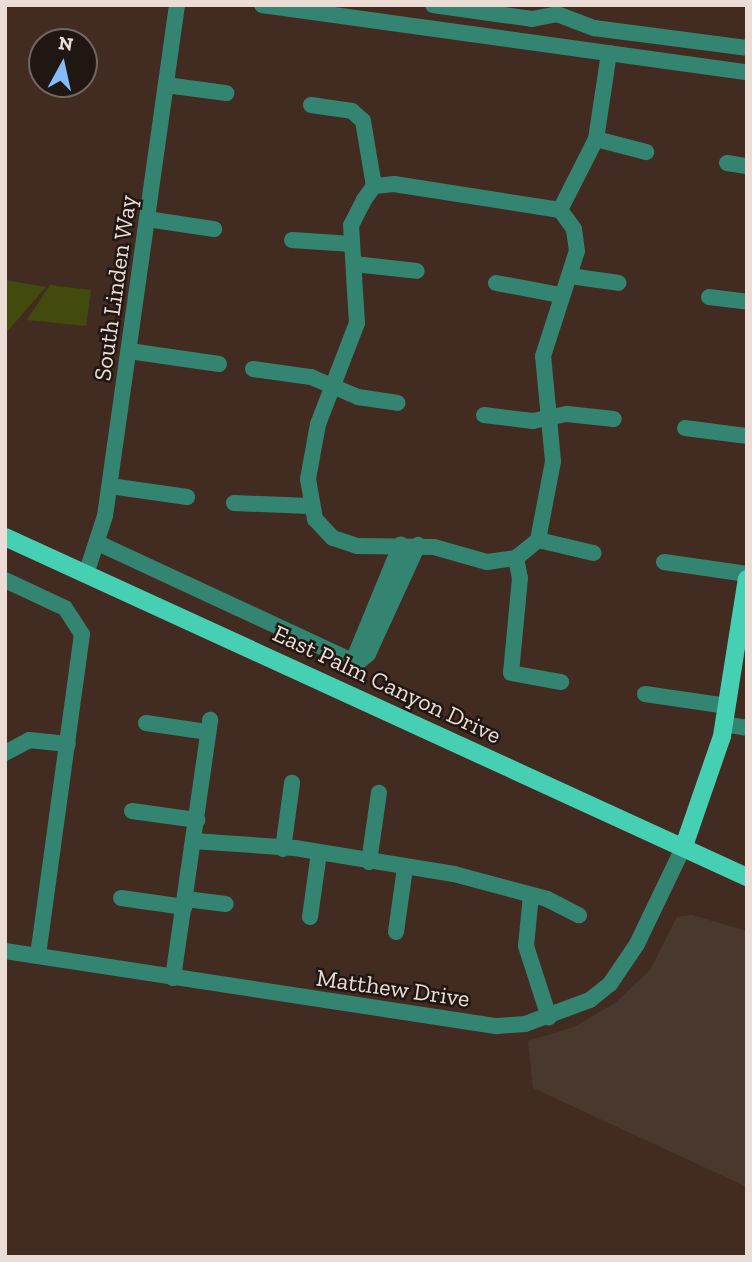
<!DOCTYPE html>
<html>
<head>
<meta charset="utf-8">
<style>
	body { margin:0 }
	#map { position:relative; width:752px; height:1262px; overflow:hidden; background:#422c22; font-family:"Zilla Slab",serif }
	div>[style] { position:absolute }
	.commercial>* { inset:0; background:#49382d }
	.green>* { inset:0; background:#424b0d }
	.minor>* { height:16px; margin:-8px; padding:0 8px; transform-origin:8px; border-radius:8px; background:#348472 }
	.major>* { height:18px; margin:-9px; padding:0 9px; transform-origin:9px; border-radius:9px; background:#45d0b3 }
	span { translate:-50% -50%; white-space:nowrap; text-align:center; line-height:1.15; -webkit-text-stroke:5px #211712; paint-order:stroke }
	.street-label { font-size:24px; color:#ebdcd6 }
	.frame { position:absolute; inset:0; border:7px solid #ebdcd6; pointer-events:none }
	.north { position:absolute; left:28px; top:28px; width:70px; height:70px; box-sizing:border-box; background:#211712; border:2px solid #726660; border-radius:50%; rotate:8deg; font-size:19px; font-weight:700; line-height:28px; text-align:center; color:#ebdcd6 }
	.north::after { content:''; display:block; margin:auto; width:24px; height:32px; background:#84bcfb; clip-path:polygon(50% 0,100% 100%,50% 72%,0 100%) }
</style>
</head>
<body>
<div id="map">
	<div class="commercial">
		<div style="clip-path:polygon(692px 915px,747px 931px,747px 1187px,533px 1088px,528px 1041px,574px 1027px,615px 1003px,650px 970px,677px 917px)"></div>
	</div>
	<div class="green">
		<div style="clip-path:polygon(5px 280px,46px 287px,5px 334px)"></div>
		<div style="clip-path:polygon(50px 285px,91px 290px,86px 326px,27px 320px)"></div>
	</div>
	<div class="minor">
		<div style="left:262px;top:5px;width:490px;rotate:7.9deg"></div>
		<div style="left:433px;top:5px;width:100px;rotate:8deg"></div>
		<div style="left:532px;top:19px;width:25px;rotate:-11deg"></div>
		<div style="left:557px;top:14px;width:40px;rotate:21deg"></div>
		<div style="left:594px;top:28px;width:154px;rotate:7.4deg"></div>
		<div style="left:166px;top:85px;width:61px;rotate:7.6deg"></div>
		<div style="left:311px;top:105px;width:41px;rotate:8.3deg"></div>
		<div style="left:352px;top:111px;width:15px;rotate:42deg"></div>
		<div style="left:363px;top:121px;width:66px;rotate:80.4deg"></div>
		<div style="left:596px;top:139px;width:52px;rotate:14.6deg"></div>
		<div style="left:727px;top:163px;width:20px;rotate:9deg"></div>
		<div style="left:560px;top:210px;width:168px;rotate:-171.1deg"></div>
		<div style="left:394px;top:184px;width:20px;rotate:174deg"></div>
		<div style="left:374px;top:186px;width:17px;rotate:126deg"></div>
		<div style="left:364px;top:200px;width:28px;rotate:117deg"></div>
		<div style="left:351px;top:225px;width:98px;rotate:86.5deg"></div>
		<div style="left:357px;top:323px;width:108px;rotate:111.1deg"></div>
		<div style="left:318px;top:424px;width:56px;rotate:100.3deg"></div>
		<div style="left:308px;top:479px;width:41px;rotate:80.1deg"></div>
		<div style="left:315px;top:519px;width:26px;rotate:47deg"></div>
		<div style="left:333px;top:538px;width:26px;rotate:18deg"></div>
		<div style="left:358px;top:546px;width:76px;rotate:0.8deg"></div>
		<div style="left:434px;top:547px;width:55px;rotate:15.8deg"></div>
		<div style="left:487px;top:562px;width:29px;rotate:-8deg"></div>
		<div style="left:516px;top:558px;width:28px;rotate:-39deg"></div>
		<div style="left:538px;top:540px;width:80px;rotate:-79.2deg"></div>
		<div style="left:553px;top:461px;width:105px;rotate:-95.4deg"></div>
		<div style="left:543px;top:356px;width:110px;rotate:-72.1deg"></div>
		<div style="left:577px;top:251px;width:22px;rotate:-98deg"></div>
		<div style="left:574px;top:229px;width:24px;rotate:-126deg"></div>
		<div style="left:560px;top:210px;width:80px;rotate:-63.1deg"></div>
		<div style="left:596px;top:139px;width:87px;rotate:-81.4deg"></div>
		<div style="left:147px;top:219px;width:68px;rotate:8.5deg"></div>
		<div style="left:292px;top:240px;width:60px;rotate:3.8deg"></div>
		<div style="left:354px;top:264px;width:63px;rotate:6.3deg"></div>
		<div style="left:570px;top:276px;width:49px;rotate:8.1deg"></div>
		<div style="left:496px;top:283px;width:66px;rotate:10.5deg"></div>
		<div style="left:709px;top:297px;width:38px;rotate:7deg"></div>
		<div style="left:129px;top:351px;width:91px;rotate:8.2deg"></div>
		<div style="left:253px;top:369px;width:59px;rotate:7.9deg"></div>
		<div style="left:311px;top:377px;width:51px;rotate:23.1deg"></div>
		<div style="left:358px;top:397px;width:40px;rotate:8.5deg"></div>
		<div style="left:484px;top:415px;width:49px;rotate:7deg"></div>
		<div style="left:533px;top:421px;width:35px;rotate:-12deg"></div>
		<div style="left:567px;top:414px;width:47px;rotate:6.1deg"></div>
		<div style="left:685px;top:428px;width:63px;rotate:7.4deg"></div>
		<div style="left:110px;top:486px;width:78px;rotate:8.1deg"></div>
		<div style="left:234px;top:503px;width:76px;rotate:2.3deg"></div>
		<div style="left:538px;top:540px;width:57px;rotate:13.1deg"></div>
		<div style="left:98px;top:543px;width:285px;rotate:24.9deg"></div>
		<div style="left:357px;top:663px;width:14px;rotate:-39deg"></div>
		<div style="left:368px;top:654px;width:120px;rotate:-65.4deg"></div>
		<div style="left:516px;top:558px;width:20px;rotate:79deg"></div>
		<div style="left:520px;top:578px;width:95px;rotate:95.4deg"></div>
		<div style="left:511px;top:673px;width:51px;rotate:10.2deg"></div>
		<div style="left:664px;top:562px;width:84px;rotate:8.2deg"></div>
		<div style="left:86px;top:574px;width:61px;rotate:-71.9deg"></div>
		<div style="left:105px;top:516px;width:516px;rotate:-81.98deg"></div>
		<div style="left:5px;top:580px;width:66px;rotate:25deg"></div>
		<div style="left:65px;top:608px;width:31px;rotate:57deg"></div>
		<div style="left:82px;top:634px;width:325px;rotate:97.8deg"></div>
		<div style="left:353px;top:661px;width:126px;rotate:-67.7deg"></div>
		<div style="left:645px;top:694px;width:83px;rotate:8.3deg"></div>
		<div style="left:146px;top:723px;width:63px;rotate:8.3deg"></div>
		<div style="left:724px;top:724px;width:23px;rotate:10deg"></div>
		<div style="left:5px;top:753px;width:27px;rotate:-28deg"></div>
		<div style="left:29px;top:740px;width:39px;rotate:6deg"></div>
		<div style="left:132px;top:811px;width:66px;rotate:7.9deg"></div>
		<div style="left:194px;top:841px;width:101px;rotate:4deg"></div>
		<div style="left:295px;top:848px;width:161px;rotate:9.3deg"></div>
		<div style="left:454px;top:874px;width:96px;rotate:15deg"></div>
		<div style="left:547px;top:899px;width:36px;rotate:27deg"></div>
		<div style="left:283px;top:849px;width:67px;rotate:-82.2deg"></div>
		<div style="left:369px;top:862px;width:70px;rotate:-81.8deg"></div>
		<div style="left:531px;top:895px;width:51px;rotate:95.6deg"></div>
		<div style="left:526px;top:946px;width:75px;rotate:72.1deg"></div>
		<div style="left:121px;top:898px;width:64px;rotate:8.1deg"></div>
		<div style="left:186px;top:899px;width:40px;rotate:7.1deg"></div>
		<div style="left:310px;top:917px;width:65px;rotate:-82deg"></div>
		<div style="left:396px;top:932px;width:65px;rotate:-82deg"></div>
		<div style="left:5px;top:951px;width:498px;rotate:8.7deg"></div>
		<div style="left:497px;top:1026px;width:28px;rotate:-4deg"></div>
		<div style="left:525px;top:1024px;width:69px;rotate:-20.3deg"></div>
		<div style="left:590px;top:1000px;width:26px;rotate:-39deg"></div>
		<div style="left:610px;top:984px;width:48px;rotate:-56deg"></div>
		<div style="left:637px;top:944px;width:109px;rotate:-64.4deg"></div>
		<div style="left:173px;top:978px;width:261px;rotate:-81.8deg"></div>
	</div>
	<div class="major">
		<div style="left:5px;top:537px;width:816px;rotate:24.62deg"></div>
		<div style="left:684px;top:846px;width:116px;rotate:-70.9deg"></div>
		<div style="left:722px;top:736px;width:159px;rotate:-81deg"></div>
	</div>
	<div class="street-label">
		<span style="left:115px;top:288px;rotate:-82deg">South Linden Way</span>
		<span style="left:387px;top:684px;rotate:25deg">East Palm Canyon Drive</span>
		<span style="left:393px;top:988px;rotate:8deg">Matthew Drive</span>
	</div>
	<div class="frame"></div>
	<div class="north">N</div>
</div>
</body>
</html>
